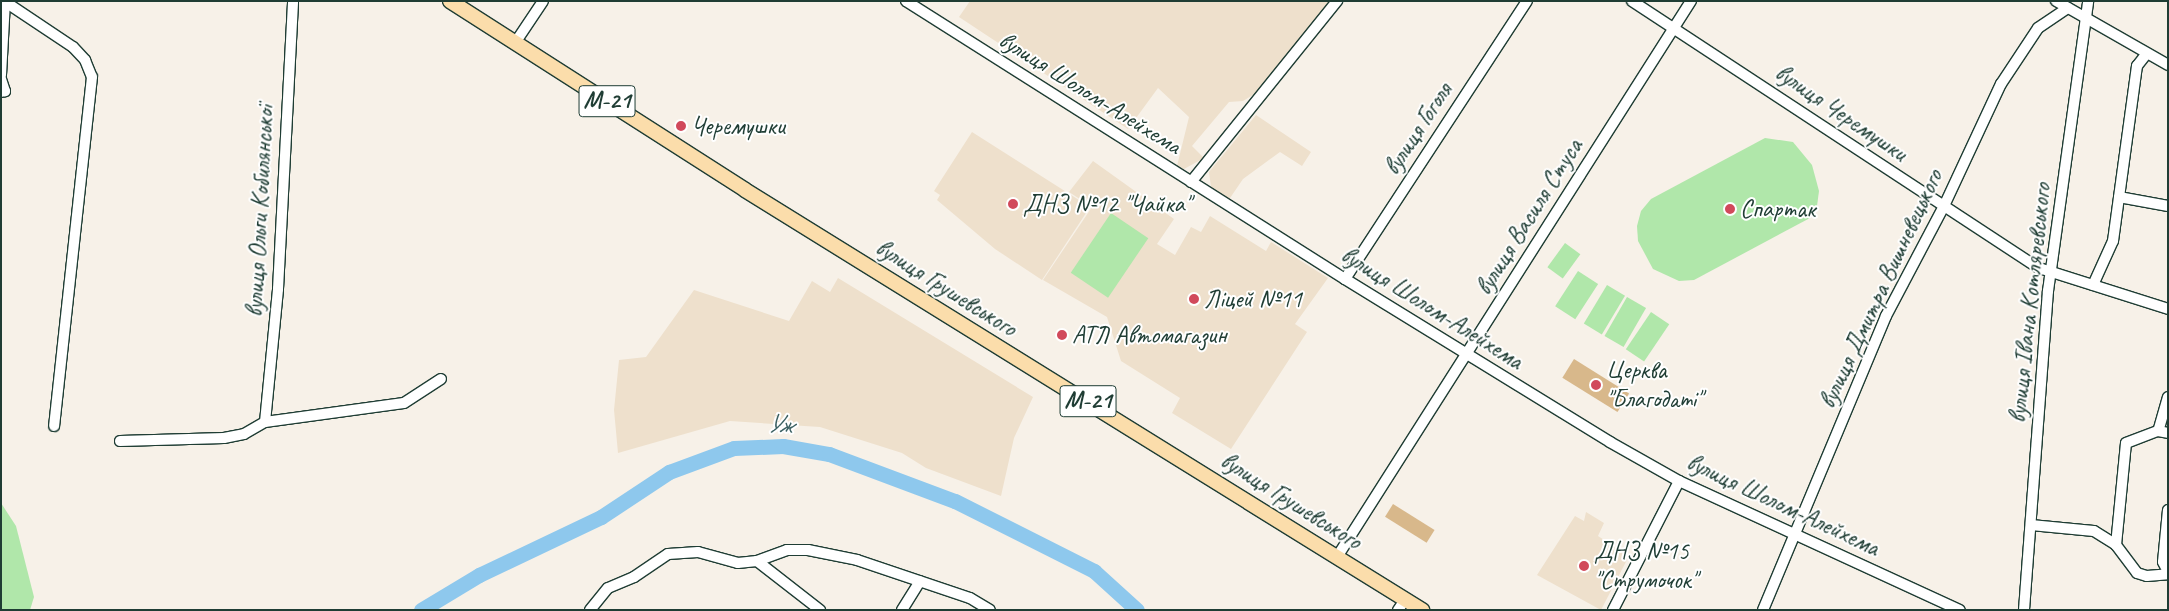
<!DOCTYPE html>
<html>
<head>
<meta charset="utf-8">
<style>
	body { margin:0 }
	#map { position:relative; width:2169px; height:611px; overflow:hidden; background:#f7f1e8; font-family:Caveat,sans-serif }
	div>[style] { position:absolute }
	.built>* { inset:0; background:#eee0cc }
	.green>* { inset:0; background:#b0e7aa; transform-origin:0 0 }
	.river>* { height:15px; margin:-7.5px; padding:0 7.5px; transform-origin:7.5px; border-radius:7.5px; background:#8ec8ed }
	.building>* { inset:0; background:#d8b88b; transform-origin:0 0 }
	.roads { filter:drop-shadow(1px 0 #1f3d34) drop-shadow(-1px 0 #1f3d34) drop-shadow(0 1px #1f3d34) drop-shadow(0 -1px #1f3d34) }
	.minor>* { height:10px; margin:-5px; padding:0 5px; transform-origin:5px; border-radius:5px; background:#fff }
	.highway>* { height:14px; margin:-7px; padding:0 7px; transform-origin:7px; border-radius:7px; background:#fbddab }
	.dots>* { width:14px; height:14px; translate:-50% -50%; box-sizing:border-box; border:2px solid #fff; border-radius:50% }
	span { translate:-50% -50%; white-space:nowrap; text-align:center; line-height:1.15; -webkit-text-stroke:4px #fff; paint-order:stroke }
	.shield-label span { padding:1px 4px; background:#fff; border:1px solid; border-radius:4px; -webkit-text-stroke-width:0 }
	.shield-label { font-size:24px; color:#1f3d34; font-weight:700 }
	.street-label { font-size:25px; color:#1f3d34 }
	.poi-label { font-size:25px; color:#1f3d34 }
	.left { translate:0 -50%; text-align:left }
	.water-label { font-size:26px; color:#3b6062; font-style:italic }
	.frame { position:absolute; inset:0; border:2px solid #1f3d34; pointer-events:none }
</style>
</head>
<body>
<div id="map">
	<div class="built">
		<div style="clip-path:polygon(970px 1px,1330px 1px,1256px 93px,1243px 101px,1229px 102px,1192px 146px,1204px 158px,1184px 169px,1177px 166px,1189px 117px,1158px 88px,1128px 129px,959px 17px)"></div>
		<div style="clip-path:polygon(1256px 115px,1311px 152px,1302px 166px,1280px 152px,1243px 179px,1228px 201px,1211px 187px,1209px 172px)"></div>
		<div style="clip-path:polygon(972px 132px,1090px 207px,1042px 280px,995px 249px,937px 200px,940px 195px,934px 191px)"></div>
		<div style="clip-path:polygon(1093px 161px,1174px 219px,1157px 244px,1175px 255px,1191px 227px,1201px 232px,1210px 216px,1266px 251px,1271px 242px,1328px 278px,1295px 324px,1307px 332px,1231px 449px,1172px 413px,1180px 398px,1121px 361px,1107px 317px,1043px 280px,1092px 207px,1069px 192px)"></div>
		<div style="clip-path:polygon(838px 278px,1033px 397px,1014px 438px,1001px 496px,926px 468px,902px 453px,820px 427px,730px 421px,618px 453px,614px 410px,619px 360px,646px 357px,694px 290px,789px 321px,812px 281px,830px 292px)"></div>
		<div style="clip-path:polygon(1586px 512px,1604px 523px,1598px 536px,1629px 556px,1601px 610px,1537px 575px,1575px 516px,1584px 521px)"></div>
	</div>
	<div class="green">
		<div style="clip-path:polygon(1765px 138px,1793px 142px,1812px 165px,1819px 191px,1817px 206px,1810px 218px,1694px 280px,1679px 281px,1653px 269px,1638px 241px,1637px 226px,1641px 211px,1651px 199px)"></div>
		<div style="left:1111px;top:213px;width:45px;height:72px;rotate:34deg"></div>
		<div style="left:1565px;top:243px;width:19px;height:30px;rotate:36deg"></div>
		<div style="left:1578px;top:271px;width:24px;height:42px;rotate:33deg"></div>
		<div style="left:1607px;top:285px;width:21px;height:45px;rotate:31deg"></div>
		<div style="left:1627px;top:297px;width:22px;height:45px;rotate:30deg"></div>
		<div style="left:1651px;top:312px;width:22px;height:45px;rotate:34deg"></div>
		<div style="clip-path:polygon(1px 503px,16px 526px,34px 597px,30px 610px,1px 610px)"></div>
	</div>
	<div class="river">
		<div style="left:421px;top:610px;width:68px;rotate:-31.1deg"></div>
		<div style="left:479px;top:575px;width:135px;rotate:-25.4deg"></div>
		<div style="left:601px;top:517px;width:82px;rotate:-33.5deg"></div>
		<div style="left:669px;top:472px;width:69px;rotate:-20.3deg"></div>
		<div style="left:734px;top:448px;width:49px;rotate:-2.3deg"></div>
		<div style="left:783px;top:446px;width:47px;rotate:9.9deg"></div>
		<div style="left:829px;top:454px;width:134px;rotate:20.5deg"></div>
		<div style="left:955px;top:501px;width:156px;rotate:26.7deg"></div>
		<div style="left:1094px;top:571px;width:58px;rotate:42.2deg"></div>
	</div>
	<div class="building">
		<div style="left:1574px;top:359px;width:65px;height:22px;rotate:32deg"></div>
		<div style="left:1393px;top:504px;width:49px;height:15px;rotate:32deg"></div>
	</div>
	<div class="roads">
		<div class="minor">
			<div style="left:906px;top:1px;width:520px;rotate:32.34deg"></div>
			<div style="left:1345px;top:279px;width:311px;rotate:31.6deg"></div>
			<div style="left:1610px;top:442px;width:79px;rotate:29.5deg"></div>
			<div style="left:1679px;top:481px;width:309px;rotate:24.7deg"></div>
			<div style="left:1632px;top:1px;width:487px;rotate:33.3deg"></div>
			<div style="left:2039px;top:268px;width:135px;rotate:17.6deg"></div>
			<div style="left:2056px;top:1px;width:129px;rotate:29.7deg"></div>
			<div style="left:7px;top:3px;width:79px;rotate:33.7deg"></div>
			<div style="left:73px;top:47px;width:18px;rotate:47deg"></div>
			<div style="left:85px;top:60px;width:18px;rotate:68deg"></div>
			<div style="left:92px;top:77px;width:351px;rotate:96.2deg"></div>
			<div style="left:515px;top:43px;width:50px;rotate:-56.3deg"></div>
			<div style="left:1px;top:75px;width:74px;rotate:-86.9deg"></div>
			<div style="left:1px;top:79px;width:13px;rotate:72deg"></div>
			<div style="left:5px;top:91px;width:4px;rotate:166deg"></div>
			<div style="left:1191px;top:182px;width:233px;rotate:-51.1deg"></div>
			<div style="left:2119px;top:197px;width:50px;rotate:10.4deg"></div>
			<div style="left:1345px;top:279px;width:332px;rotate:-56.8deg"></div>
			<div style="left:2093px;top:285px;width:48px;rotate:-65.6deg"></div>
			<div style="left:2113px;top:241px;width:177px;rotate:-82.2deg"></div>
			<div style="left:2137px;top:66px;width:16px;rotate:-52deg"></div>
			<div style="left:2168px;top:397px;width:35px;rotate:106deg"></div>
			<div style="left:2158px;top:431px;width:10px;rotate:11deg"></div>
			<div style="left:265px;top:422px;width:134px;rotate:-84.4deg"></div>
			<div style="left:278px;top:289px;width:288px;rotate:-87deg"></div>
			<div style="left:120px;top:441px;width:104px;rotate:-1.7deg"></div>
			<div style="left:224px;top:438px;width:20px;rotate:-11deg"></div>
			<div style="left:244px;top:434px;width:24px;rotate:-30deg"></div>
			<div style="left:265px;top:422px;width:140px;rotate:-7.8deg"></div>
			<div style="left:404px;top:403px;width:44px;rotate:-33deg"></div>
			<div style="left:2168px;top:510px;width:52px;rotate:95.5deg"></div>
			<div style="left:2163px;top:562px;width:11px;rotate:63deg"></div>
			<div style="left:2031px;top:525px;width:63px;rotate:5.4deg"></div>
			<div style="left:2094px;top:531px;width:26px;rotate:32deg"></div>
			<div style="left:2116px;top:545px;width:35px;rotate:53deg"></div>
			<div style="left:2137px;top:573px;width:10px;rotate:17deg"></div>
			<div style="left:2147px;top:576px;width:21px;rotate:-5deg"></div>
			<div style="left:2116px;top:545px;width:102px;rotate:-84.4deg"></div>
			<div style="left:2126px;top:443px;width:34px;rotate:-21deg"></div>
			<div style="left:1337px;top:557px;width:659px;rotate:-57.52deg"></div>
			<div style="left:757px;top:561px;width:80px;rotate:37.9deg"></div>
			<div style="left:590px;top:610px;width:28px;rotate:-51deg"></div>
			<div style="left:608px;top:588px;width:28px;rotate:-23deg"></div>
			<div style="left:634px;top:577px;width:41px;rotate:-34.1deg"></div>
			<div style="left:668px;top:554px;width:30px;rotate:-4deg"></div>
			<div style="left:698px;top:552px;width:41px;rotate:15.4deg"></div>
			<div style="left:738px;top:563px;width:19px;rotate:-6deg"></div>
			<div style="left:757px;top:561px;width:32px;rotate:-20deg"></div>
			<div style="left:787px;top:550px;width:21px"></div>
			<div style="left:808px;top:550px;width:50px;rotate:11.5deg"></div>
			<div style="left:857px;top:560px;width:119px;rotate:18.6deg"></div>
			<div style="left:970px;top:598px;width:23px;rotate:31deg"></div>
			<div style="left:902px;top:610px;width:34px;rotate:-58deg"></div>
			<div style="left:1398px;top:610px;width:12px;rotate:-55deg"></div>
			<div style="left:1613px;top:610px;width:145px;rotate:-62.9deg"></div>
			<div style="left:1763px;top:610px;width:319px;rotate:-67.3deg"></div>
			<div style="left:1886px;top:316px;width:124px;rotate:-62.2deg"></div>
			<div style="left:1944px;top:206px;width:135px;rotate:-65deg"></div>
			<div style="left:2001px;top:84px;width:67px;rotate:-56.5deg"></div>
			<div style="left:2038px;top:28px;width:36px;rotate:-34deg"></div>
			<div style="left:2024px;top:610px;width:320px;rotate:-85.7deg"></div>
			<div style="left:2048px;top:291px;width:293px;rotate:-82.1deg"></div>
		</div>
		<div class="highway">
			<div style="left:450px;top:1px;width:350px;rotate:32.6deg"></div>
			<div style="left:745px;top:190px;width:797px;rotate:31.81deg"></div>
		</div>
	</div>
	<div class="dots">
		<div style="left:681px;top:126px;background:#d1495b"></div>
		<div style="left:1013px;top:204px;background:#d1495b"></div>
		<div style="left:1730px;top:209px;background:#d1495b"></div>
		<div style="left:1194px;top:299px;background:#d1495b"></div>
		<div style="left:1062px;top:335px;background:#d1495b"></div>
		<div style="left:1596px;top:385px;background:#d1495b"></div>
		<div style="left:1584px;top:566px;background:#d1495b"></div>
	</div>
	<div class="shield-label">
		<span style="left:607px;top:101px">М-21</span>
		<span style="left:1088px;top:401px">М-21</span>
	</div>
	<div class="street-label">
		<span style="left:1090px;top:93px;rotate:32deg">вулиця Шолом-Алейхема</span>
		<span style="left:1841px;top:113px;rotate:34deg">вулиця Черемушки</span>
		<span style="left:1418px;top:129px;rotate:-57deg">вулиця Гоголя</span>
		<span style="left:260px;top:211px;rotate:-87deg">вулиця Ольги Кобилянської</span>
		<span style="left:1529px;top:217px;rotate:-58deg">вулиця Василя Стуса</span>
		<span style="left:946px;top:288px;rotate:32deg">вулиця Грушевського</span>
		<span style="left:1881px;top:289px;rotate:-65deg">вулиця Дмитра Вишневецького</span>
		<span style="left:2030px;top:303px;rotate:-84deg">вулиця Івана Котляревського</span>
		<span style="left:1432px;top:308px;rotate:32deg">вулиця Шолом-Алейхема</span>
		<span style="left:1291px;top:501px;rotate:32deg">вулиця Грушевського</span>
		<span style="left:1783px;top:505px;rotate:25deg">вулиця Шолом-Алейхема</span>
	</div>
	<div class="poi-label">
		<span class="left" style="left:691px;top:126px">Черемушки</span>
		<span class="left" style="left:1023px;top:204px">ДНЗ №12 "Чайка"</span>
		<span class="left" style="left:1740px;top:209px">Спартак</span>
		<span class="left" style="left:1204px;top:299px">Ліцей №11</span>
		<span class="left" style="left:1072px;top:335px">АТЛ Автомагазин</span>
		<span class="left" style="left:1606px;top:385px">Церква<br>"Благодаті"</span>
		<span class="left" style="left:1594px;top:566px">ДНЗ №15<br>"Струмочок"</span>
	</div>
	<div class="water-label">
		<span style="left:780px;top:424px;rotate:3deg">Уж</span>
	</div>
	<div class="frame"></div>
</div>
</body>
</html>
